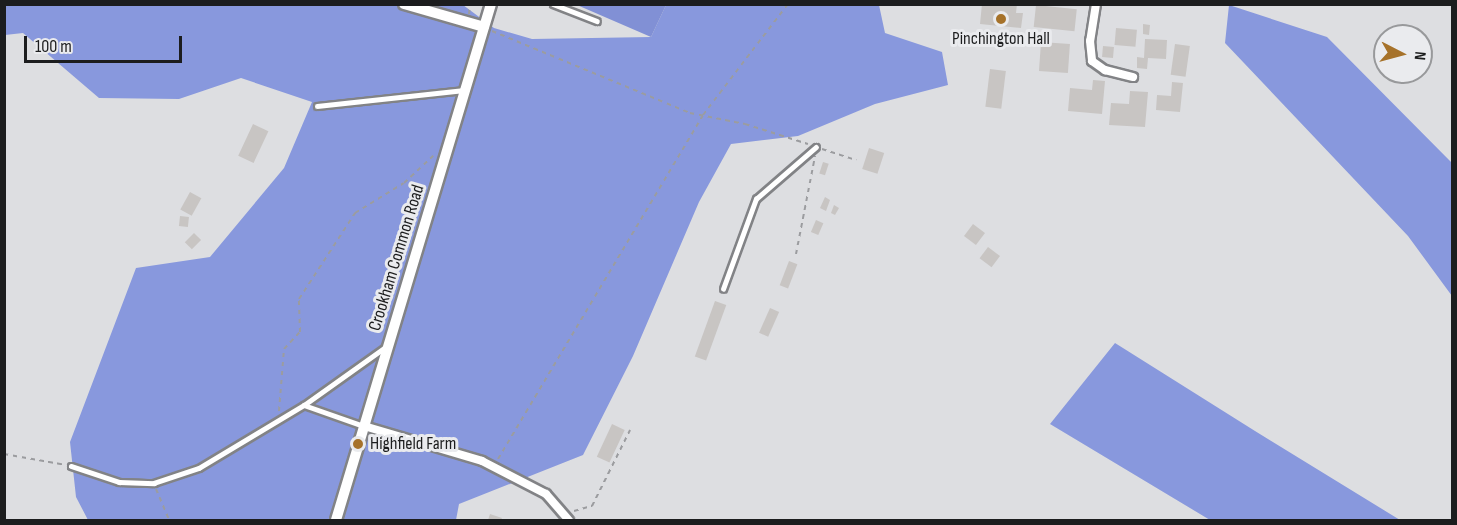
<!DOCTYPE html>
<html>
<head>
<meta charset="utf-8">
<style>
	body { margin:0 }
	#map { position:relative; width:1457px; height:525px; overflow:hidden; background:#dddee1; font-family:"Sofia Sans Condensed",sans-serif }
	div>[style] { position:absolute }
	.forest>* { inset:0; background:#8898dd }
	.water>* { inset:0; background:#8190d5 }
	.building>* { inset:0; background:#c8c5c3; transform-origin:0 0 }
	.path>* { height:2px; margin-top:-1px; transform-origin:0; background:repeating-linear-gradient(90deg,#9b9c9f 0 4.5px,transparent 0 9px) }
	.roads { filter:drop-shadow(2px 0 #828386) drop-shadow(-2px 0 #828386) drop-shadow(0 2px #828386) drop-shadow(0 -2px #828386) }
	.service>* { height:4.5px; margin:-2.25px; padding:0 2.25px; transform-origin:2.25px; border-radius:2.25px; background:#fff }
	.minor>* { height:8px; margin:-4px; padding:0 4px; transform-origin:4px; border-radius:4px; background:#fff }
	.tertiary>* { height:10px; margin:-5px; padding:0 5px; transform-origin:5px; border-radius:5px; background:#fff }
	.dots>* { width:16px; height:16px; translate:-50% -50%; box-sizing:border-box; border:3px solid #eaebee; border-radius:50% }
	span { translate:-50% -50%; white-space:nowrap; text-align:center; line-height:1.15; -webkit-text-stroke:6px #eaebee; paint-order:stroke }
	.poi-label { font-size:18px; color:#1c1d1e }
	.left { translate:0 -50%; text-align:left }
	.street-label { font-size:18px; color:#1c1d1e }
	.frame { position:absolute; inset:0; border:6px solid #1c1d1e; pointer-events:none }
	.north { position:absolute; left:1373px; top:24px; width:60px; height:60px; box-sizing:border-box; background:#eaebee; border:2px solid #98999b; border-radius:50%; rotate:96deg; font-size:16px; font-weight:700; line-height:24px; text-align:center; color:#1c1d1e }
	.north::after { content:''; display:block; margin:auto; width:21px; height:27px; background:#a6722a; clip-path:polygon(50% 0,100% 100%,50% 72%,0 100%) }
	.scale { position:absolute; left:24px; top:36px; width:158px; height:27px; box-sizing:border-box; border:3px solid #1c1d1e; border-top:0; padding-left:8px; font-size:18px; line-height:21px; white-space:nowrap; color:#1c1d1e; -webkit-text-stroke:4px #eaebee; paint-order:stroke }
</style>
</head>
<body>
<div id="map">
	<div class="forest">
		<div style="clip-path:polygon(5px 4px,463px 5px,494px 28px,532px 39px,651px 37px,666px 5px,879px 5px,885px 33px,942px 52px,948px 85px,875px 104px,798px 136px,731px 144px,699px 202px,633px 356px,583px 455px,459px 504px,456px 520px,88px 520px,76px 497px,70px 442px,136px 268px,210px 257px,284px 168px,312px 102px,241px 78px,179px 99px,99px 98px,23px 33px,5px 35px)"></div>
		<div style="clip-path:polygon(1229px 5px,1327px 37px,1452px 163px,1452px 296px,1408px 236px,1225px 43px)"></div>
		<div style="clip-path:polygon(1115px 343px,1255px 431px,1400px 520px,1210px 520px,1050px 424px)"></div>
	</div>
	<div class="water">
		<div style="clip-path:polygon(577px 5px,666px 5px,651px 37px)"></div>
	</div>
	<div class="building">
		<div style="clip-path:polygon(982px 4px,1017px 4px,1016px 13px,1023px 13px,1021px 28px,980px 24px)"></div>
		<div style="left:1036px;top:5px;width:41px;height:22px;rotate:6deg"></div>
		<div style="clip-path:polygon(1143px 24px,1150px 25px,1149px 35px,1143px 34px)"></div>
		<div style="left:1116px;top:28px;width:21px;height:17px;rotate:5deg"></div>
		<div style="clip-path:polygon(1145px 39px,1167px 40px,1166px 59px,1148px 58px,1147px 69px,1137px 68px,1137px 57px,1144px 58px)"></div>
		<div style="left:1041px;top:42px;width:29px;height:29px;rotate:4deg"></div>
		<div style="left:1175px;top:44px;width:15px;height:31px;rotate:8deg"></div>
		<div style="left:1103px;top:46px;width:11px;height:11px;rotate:5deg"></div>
		<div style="left:990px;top:69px;width:16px;height:38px;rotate:7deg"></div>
		<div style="clip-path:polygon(1093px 80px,1105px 81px,1102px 114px,1068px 111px,1070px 88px,1092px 90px)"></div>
		<div style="clip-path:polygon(1172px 82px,1183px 83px,1180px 112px,1156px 110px,1157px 95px,1171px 96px)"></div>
		<div style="clip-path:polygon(1130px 91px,1148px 92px,1145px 127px,1109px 125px,1111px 103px,1129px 104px)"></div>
		<div style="left:253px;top:124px;width:17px;height:35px;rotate:25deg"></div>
		<div style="left:869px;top:148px;width:16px;height:22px;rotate:18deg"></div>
		<div style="left:823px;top:162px;width:6px;height:12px;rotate:18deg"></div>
		<div style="left:190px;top:192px;width:13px;height:20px;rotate:29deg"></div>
		<div style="clip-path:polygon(825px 197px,830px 200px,826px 211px,820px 208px)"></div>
		<div style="clip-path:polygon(834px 205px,839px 208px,835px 215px,831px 213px)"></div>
		<div style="left:180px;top:216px;width:9px;height:10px;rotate:6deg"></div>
		<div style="left:816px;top:220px;width:8px;height:13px;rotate:23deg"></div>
		<div style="left:973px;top:224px;width:15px;height:15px;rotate:37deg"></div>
		<div style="left:194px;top:233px;width:10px;height:13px;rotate:45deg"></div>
		<div style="left:988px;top:247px;width:15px;height:14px;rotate:37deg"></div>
		<div style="left:789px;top:261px;width:9px;height:26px;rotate:21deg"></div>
		<div style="left:715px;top:301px;width:12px;height:59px;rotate:20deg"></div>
		<div style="left:770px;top:308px;width:10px;height:27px;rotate:24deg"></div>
		<div style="left:612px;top:424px;width:14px;height:36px;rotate:25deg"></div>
		<div style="clip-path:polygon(490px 514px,502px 518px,501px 520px,488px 520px)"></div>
	</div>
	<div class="path">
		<div style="left:469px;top:14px;width:10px;rotate:-84deg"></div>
		<div style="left:492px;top:31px;width:214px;rotate:22.5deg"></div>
		<div style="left:690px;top:113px;width:56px;rotate:11.3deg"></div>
		<div style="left:745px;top:124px;width:66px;rotate:17.6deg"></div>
		<div style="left:822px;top:149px;width:36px;rotate:18deg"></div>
		<div style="left:796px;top:254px;width:100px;rotate:-79deg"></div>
		<div style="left:279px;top:411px;width:62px;rotate:-85.4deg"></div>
		<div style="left:284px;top:349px;width:23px;rotate:-47deg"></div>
		<div style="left:300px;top:332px;width:33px;rotate:-92deg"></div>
		<div style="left:299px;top:299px;width:103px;rotate:-56.9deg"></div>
		<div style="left:355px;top:213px;width:57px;rotate:-31.5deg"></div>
		<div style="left:404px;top:183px;width:40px;rotate:-43deg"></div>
		<div style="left:4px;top:454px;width:63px;rotate:10.1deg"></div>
		<div style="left:498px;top:459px;width:400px;rotate:-59.2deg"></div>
		<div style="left:703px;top:115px;width:140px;rotate:-52.6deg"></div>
		<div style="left:156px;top:489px;width:34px;rotate:67deg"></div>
		<div style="left:574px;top:511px;width:19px;rotate:-16deg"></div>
		<div style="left:592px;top:506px;width:85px;rotate:-63.4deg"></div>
	</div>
	<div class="roads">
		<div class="service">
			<div style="left:553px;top:4px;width:47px;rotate:21.1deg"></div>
			<div style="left:317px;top:106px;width:148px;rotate:-6.2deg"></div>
			<div style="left:723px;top:289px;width:96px;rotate:-69.9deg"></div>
			<div style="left:756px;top:199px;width:79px;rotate:-40.9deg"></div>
			<div style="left:304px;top:405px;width:64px;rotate:19.3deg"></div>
			<div style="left:71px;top:466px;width:51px;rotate:18.4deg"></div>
			<div style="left:119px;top:482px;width:35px;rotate:2deg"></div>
			<div style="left:154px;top:483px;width:47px;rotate:-18.4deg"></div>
			<div style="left:199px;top:468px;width:122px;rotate:-31deg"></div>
			<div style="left:304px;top:405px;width:102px;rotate:-35.4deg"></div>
		</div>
		<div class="minor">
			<div style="left:1096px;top:4px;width:37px;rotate:99deg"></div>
			<div style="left:1090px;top:41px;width:20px;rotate:84deg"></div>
			<div style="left:1092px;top:61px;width:16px;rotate:35deg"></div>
			<div style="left:1105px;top:70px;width:29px;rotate:14deg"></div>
			<div style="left:364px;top:426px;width:123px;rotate:16.5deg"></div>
			<div style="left:482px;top:461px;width:72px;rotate:27.3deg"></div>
			<div style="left:546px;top:494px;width:35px;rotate:49deg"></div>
		</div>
		<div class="tertiary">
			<div style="left:404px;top:4px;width:83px;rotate:16deg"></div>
			<div style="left:336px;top:520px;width:539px;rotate:-73.28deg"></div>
		</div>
	</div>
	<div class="dots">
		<div style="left:1001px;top:19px;background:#a6722a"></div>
		<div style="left:358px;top:444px;background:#a6722a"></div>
	</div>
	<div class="poi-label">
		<span style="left:1001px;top:39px">Pinchington Hall</span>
		<span class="left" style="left:370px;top:444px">Highfield Farm</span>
	</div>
	<div class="street-label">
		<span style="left:397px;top:258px;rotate:-73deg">Crookham Common Road</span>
	</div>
	<div class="frame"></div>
	<div class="north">N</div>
	<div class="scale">100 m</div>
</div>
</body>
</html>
